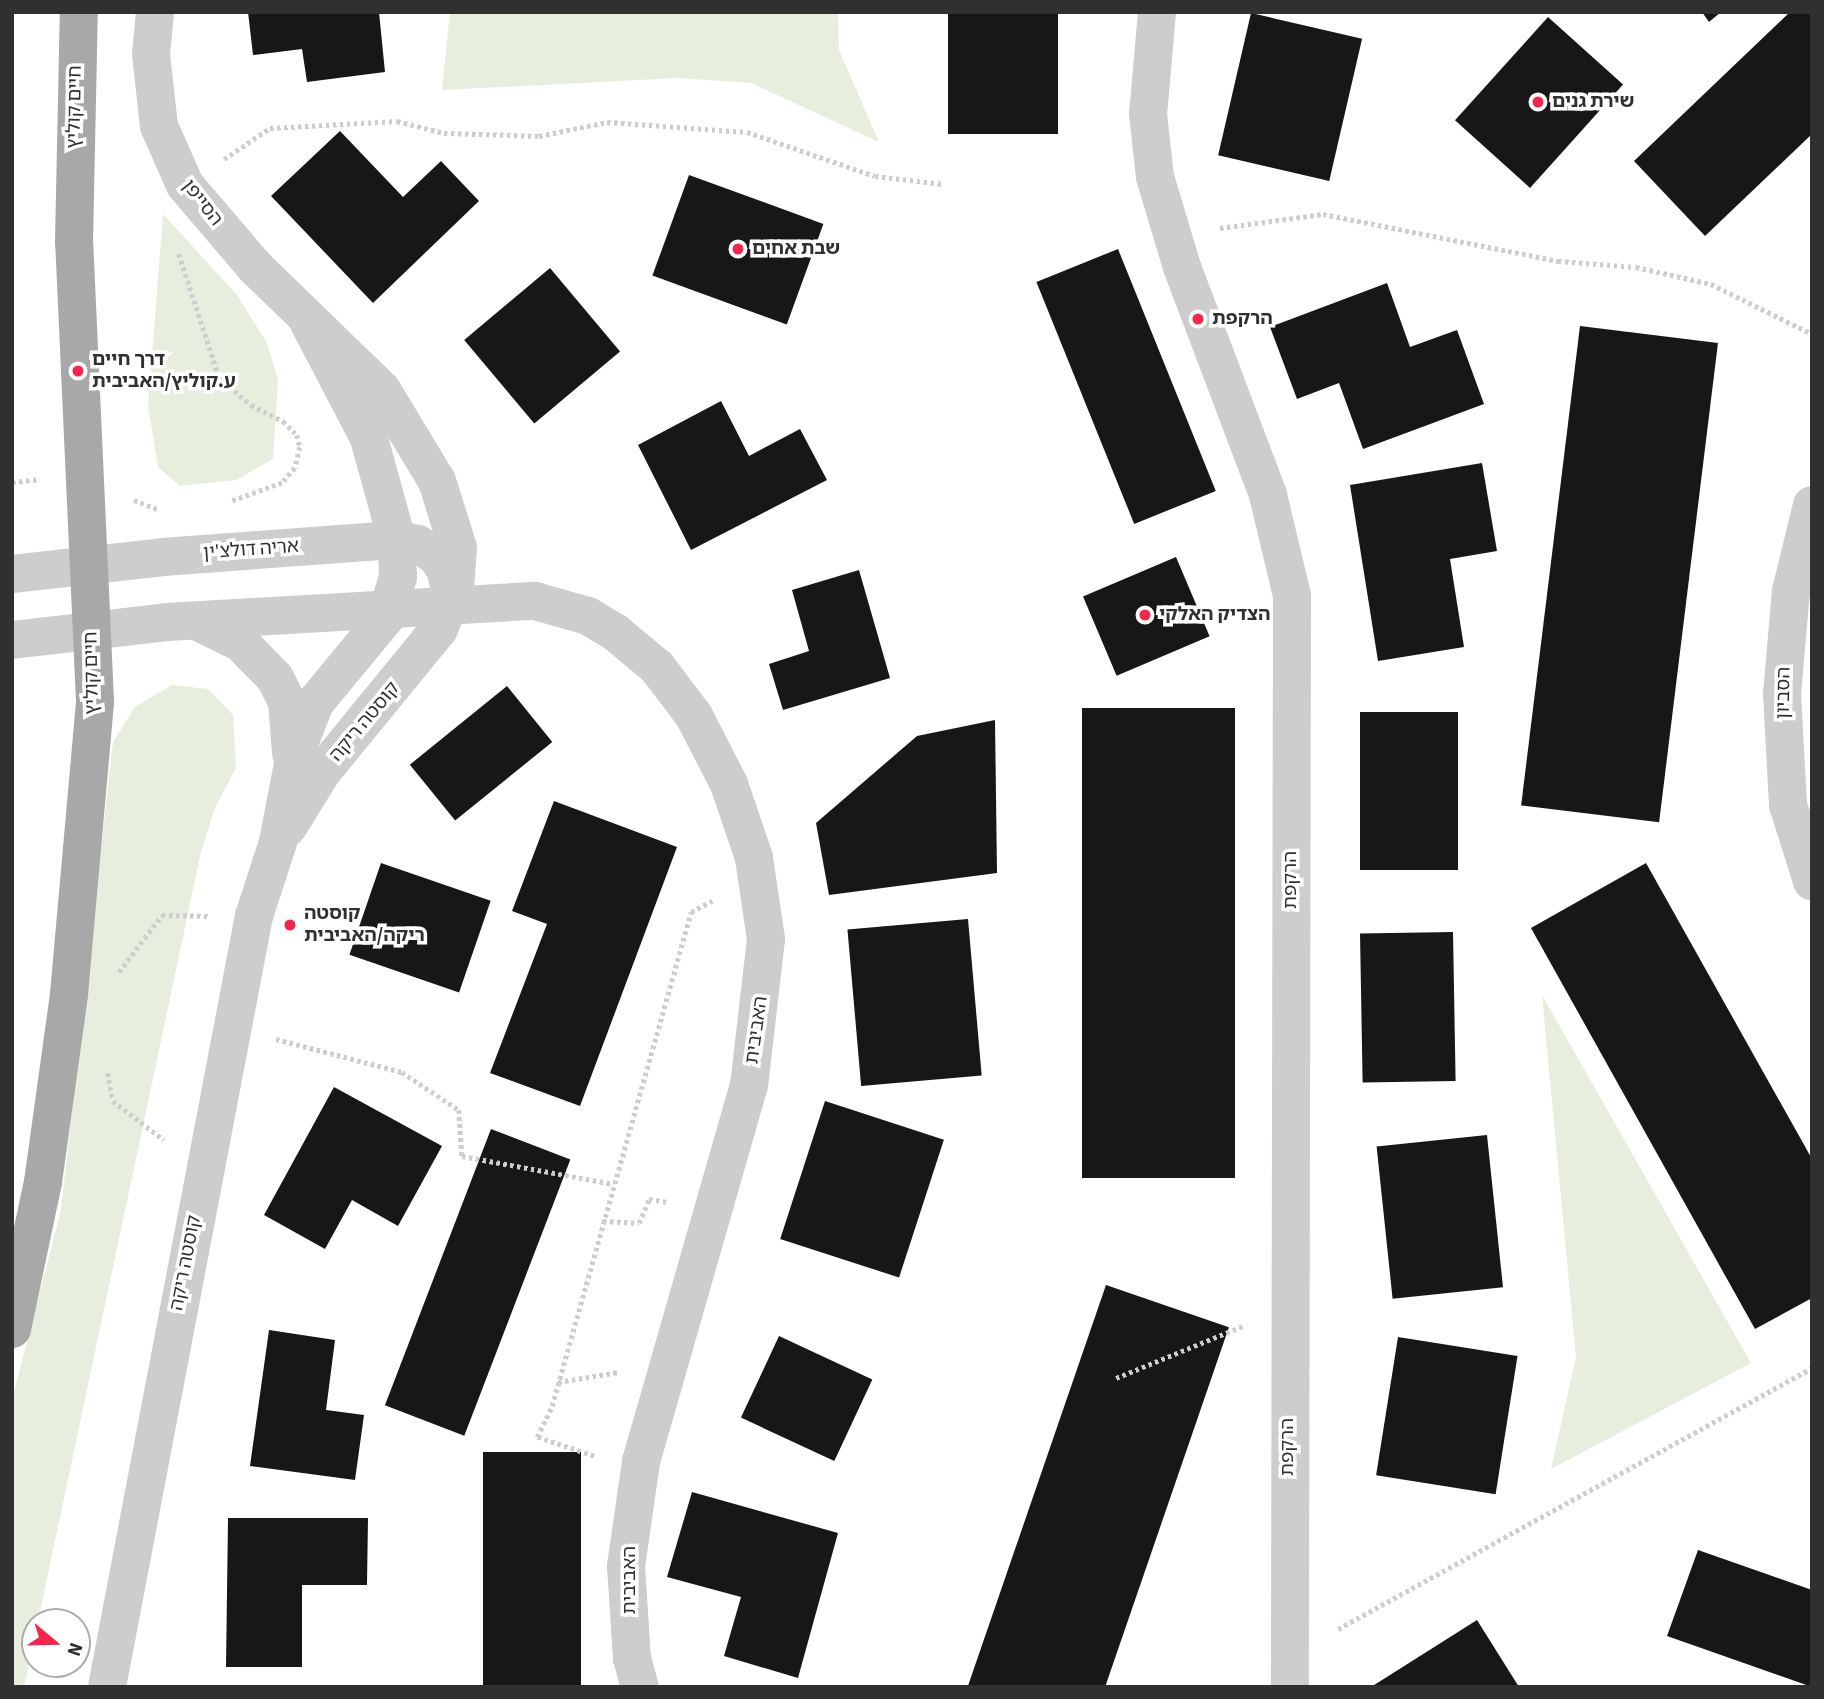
<!DOCTYPE html>
<html>
<head>
<meta charset="utf-8">
<style>
	body { margin:0 }
	#map { position:relative; width:1824px; height:1699px; overflow:hidden; background:#fff; font-family:"Source Sans 3","Noto Sans Hebrew",sans-serif }
	div>[style] { position:absolute }
	.green>* { inset:0; background:#e8eedd }
	.building>* { inset:0; background:#171717; transform-origin:0 0 }
	.path>* { height:4.5px; margin-top:-2.25px; transform-origin:0; background:repeating-linear-gradient(90deg,#cdcdcd 0 3.5px,transparent 0 7px) }
	.minor>* { height:38px; margin:-19px; padding:0 19px; transform-origin:19px; border-radius:19px; background:#cdcdcd }
	.major>* { height:38px; margin:-19px; padding:0 19px; transform-origin:19px; border-radius:19px; background:#a8a8a8 }
	.dots>* { width:19px; height:19px; translate:-50% -50%; box-sizing:border-box; border:4px solid #fff; border-radius:50% }
	span { translate:-50% -50%; white-space:nowrap; text-align:center; line-height:1.15; -webkit-text-stroke:7px #fff; paint-order:stroke }
	.poi-label { font-size:19px; color:#303030; font-weight:700 }
	.left { translate:0 -50%; text-align:left }
	.street-label { font-size:19px; color:#303030 }
	.frame { position:absolute; inset:0; border:14px solid #303030; pointer-events:none }
	.north { position:absolute; left:21px; top:1608px; width:70px; height:70px; box-sizing:border-box; background:#fff; border:2px solid #acacac; border-radius:50%; rotate:109deg; font-size:19px; font-weight:700; line-height:28px; text-align:center; color:#303030 }
	.north::after { content:''; display:block; margin:auto; width:24px; height:32px; background:#f5254b; clip-path:polygon(50% 0,100% 100%,50% 72%,0 100%) }
</style>
</head>
<body>
<div id="map">
	<div class="green">
		<div style="clip-path:polygon(450px 12px,838px 12px,839px 50px,879px 142px,751px 83px,677px 78px,442px 90px)"></div>
		<div style="clip-path:polygon(163px 214px,237px 295px,267px 343px,278px 380px,273px 459px,236px 480px,180px 486px,158px 467px,148px 407px)"></div>
		<div style="clip-path:polygon(172px 685px,208px 689px,233px 715px,236px 768px,215px 808px,201px 852px,24px 1687px,12px 1687px,12px 1400px,61px 1210px,113px 742px,135px 707px)"></div>
		<div style="clip-path:polygon(1542px 995px,1751px 1363px,1551px 1469px,1576px 1357px)"></div>
	</div>
	<div class="building">
		<div style="clip-path:polygon(248px 12px,379px 12px,385px 72px,307px 82px,302px 49px,253px 55px)"></div>
		<div style="left:948px;top:12px;width:110px;height:122px"></div>
		<div style="clip-path:polygon(1702px 12px,1721px 12px,1709px 22px)"></div>
		<div style="clip-path:polygon(1790px 12px,1812px 12px,1812px 134px,1705px 236px,1634px 161px)"></div>
		<div style="left:1251px;top:13px;width:114px;height:146px;rotate:13deg"></div>
		<div style="left:1548px;top:17px;width:101px;height:139px;rotate:42deg"></div>
		<div style="clip-path:polygon(340px 131px,403px 197px,441px 161px,479px 201px,373px 303px,271px 196px)"></div>
		<div style="left:689px;top:175px;width:143px;height:107px;rotate:20deg"></div>
		<div style="left:1118px;top:249px;width:261px;height:88px;rotate:68deg"></div>
		<div style="left:550px;top:268px;width:109px;height:112px;rotate:50deg"></div>
		<div style="clip-path:polygon(1387px 283px,1410px 347px,1457px 330px,1484px 404px,1363px 449px,1339px 383px,1297px 399px,1270px 327px)"></div>
		<div style="left:1580px;top:326px;width:139px;height:483px;rotate:7deg"></div>
		<div style="clip-path:polygon(721px 401px,749px 456px,800px 429px,827px 480px,691px 550px,638px 445px)"></div>
		<div style="clip-path:polygon(1482px 463px,1497px 551px,1450px 559px,1464px 647px,1378px 661px,1350px 485px)"></div>
		<div style="left:1176px;top:557px;width:86px;height:101px;rotate:67deg"></div>
		<div style="clip-path:polygon(859px 570px,890px 678px,783px 710px,769px 664px,809px 651px,792px 590px)"></div>
		<div style="left:507px;top:686px;width:72px;height:125px;rotate:51deg"></div>
		<div style="left:1082px;top:708px;width:153px;height:470px"></div>
		<div style="left:1360px;top:712px;width:98px;height:158px"></div>
		<div style="clip-path:polygon(995px 720px,997px 873px,829px 895px,816px 823px,917px 736px)"></div>
		<div style="clip-path:polygon(554px 801px,677px 847px,580px 1106px,490px 1073px,547px 924px,512px 911px)"></div>
		<div style="left:381px;top:863px;width:116px;height:97px;rotate:19deg"></div>
		<div style="clip-path:polygon(1646px 863px,1812px 1159px,1812px 1298px,1755px 1329px,1531px 928px)"></div>
		<div style="left:968px;top:919px;width:157px;height:121px;rotate:85deg"></div>
		<div style="left:1453px;top:932px;width:149px;height:93px;rotate:89deg"></div>
		<div style="clip-path:polygon(334px 1087px,442px 1146px,398px 1226px,352px 1200px,325px 1249px,264px 1215px)"></div>
		<div style="left:825px;top:1101px;width:125px;height:145px;rotate:18deg"></div>
		<div style="left:491px;top:1129px;width:85px;height:296px;rotate:21deg"></div>
		<div style="left:1487px;top:1135px;width:153px;height:111px;rotate:84deg"></div>
		<div style="left:1106px;top:1285px;width:130px;height:424px;rotate:19deg"></div>
		<div style="clip-path:polygon(269px 1330px,335px 1340px,326px 1410px,364px 1415px,355px 1480px,250px 1466px)"></div>
		<div style="left:779px;top:1336px;width:103px;height:90px;rotate:25deg"></div>
		<div style="left:1398px;top:1337px;width:121px;height:140px;rotate:9deg"></div>
		<div style="left:581px;top:1452px;width:235px;height:98px;rotate:90deg"></div>
		<div style="clip-path:polygon(692px 1492px,838px 1533px,798px 1678px,724px 1656px,741px 1597px,667px 1577px)"></div>
		<div style="clip-path:polygon(228px 1518px,368px 1518px,367px 1585px,302px 1585px,302px 1667px,226px 1667px)"></div>
		<div style="clip-path:polygon(1698px 1550px,1812px 1590px,1812px 1687px,1667px 1636px)"></div>
		<div style="clip-path:polygon(1477px 1620px,1519px 1687px,1371px 1687px)"></div>
	</div>
	<div class="path">
		<div style="left:224px;top:159px;width:55px;rotate:-34deg"></div>
		<div style="left:270px;top:128px;width:127px;rotate:-3.2deg"></div>
		<div style="left:397px;top:121px;width:49px;rotate:14.3deg"></div>
		<div style="left:444px;top:133px;width:95px;rotate:1.8deg"></div>
		<div style="left:539px;top:136px;width:69px;rotate:-11.6deg"></div>
		<div style="left:607px;top:122px;width:140px;rotate:4.1deg"></div>
		<div style="left:747px;top:132px;width:135px;rotate:19deg"></div>
		<div style="left:875px;top:176px;width:69px;rotate:6.6deg"></div>
		<div style="left:1220px;top:228px;width:104px;rotate:-7.7deg"></div>
		<div style="left:1323px;top:214px;width:240px;rotate:11.3deg"></div>
		<div style="left:1558px;top:261px;width:78px;rotate:4.4deg"></div>
		<div style="left:1636px;top:267px;width:77px;rotate:12.8deg"></div>
		<div style="left:1711px;top:284px;width:113px;rotate:26.3deg"></div>
		<div style="left:179px;top:254px;width:129px;rotate:72deg"></div>
		<div style="left:219px;top:377px;width:43px;rotate:41.2deg"></div>
		<div style="left:251px;top:405px;width:36px;rotate:27deg"></div>
		<div style="left:283px;top:421px;width:20px;rotate:45deg"></div>
		<div style="left:297px;top:435px;width:12px;rotate:76deg"></div>
		<div style="left:300px;top:447px;width:22px;rotate:103deg"></div>
		<div style="left:295px;top:468px;width:20px;rotate:131deg"></div>
		<div style="left:282px;top:483px;width:56px;rotate:160.3deg"></div>
		<div style="left:12px;top:482px;width:27px;rotate:-6deg"></div>
		<div style="left:134px;top:500px;width:26px;rotate:21deg"></div>
		<div style="left:119px;top:972px;width:71px;rotate:-53deg"></div>
		<div style="left:162px;top:915px;width:46px;rotate:1.2deg"></div>
		<div style="left:276px;top:1039px;width:130px;rotate:14.7deg"></div>
		<div style="left:402px;top:1072px;width:69px;rotate:33.7deg"></div>
		<div style="left:459px;top:1110px;width:46px;rotate:86.3deg"></div>
		<div style="left:462px;top:1156px;width:154px;rotate:10.5deg"></div>
		<div style="left:108px;top:1073px;width:28px;rotate:80deg"></div>
		<div style="left:113px;top:1101px;width:64px;rotate:37.4deg"></div>
		<div style="left:603px;top:1221px;width:36px;rotate:3deg"></div>
		<div style="left:639px;top:1223px;width:26px;rotate:-67deg"></div>
		<div style="left:649px;top:1199px;width:20px;rotate:9deg"></div>
		<div style="left:1116px;top:1378px;width:137px;rotate:-22.3deg"></div>
		<div style="left:558px;top:1382px;width:62px;rotate:-9.3deg"></div>
		<div style="left:594px;top:1456px;width:60px;rotate:-161.6deg"></div>
		<div style="left:537px;top:1437px;width:34px;rotate:-64deg"></div>
		<div style="left:552px;top:1406px;width:513px;rotate:-74.28deg"></div>
		<div style="left:691px;top:912px;width:24px;rotate:-28deg"></div>
		<div style="left:1338px;top:1629px;width:541px;rotate:-28.84deg"></div>
	</div>
	<div class="minor">
		<div style="left:155px;top:12px;width:42px;rotate:95.4deg"></div>
		<div style="left:151px;top:54px;width:72px;rotate:83.7deg"></div>
		<div style="left:159px;top:126px;width:64px;rotate:66.2deg"></div>
		<div style="left:185px;top:185px;width:108px;rotate:49.5deg"></div>
		<div style="left:255px;top:267px;width:177px;rotate:44.1deg"></div>
		<div style="left:382px;top:390px;width:106px;rotate:58.9deg"></div>
		<div style="left:437px;top:481px;width:70px;rotate:72.6deg"></div>
		<div style="left:458px;top:548px;width:41px;rotate:94.2deg"></div>
		<div style="left:455px;top:589px;width:43px;rotate:111.8deg"></div>
		<div style="left:439px;top:629px;width:185px;rotate:129.3deg"></div>
		<div style="left:322px;top:772px;width:65px;rotate:121.7deg"></div>
		<div style="left:1157px;top:12px;width:102px;rotate:95deg"></div>
		<div style="left:1148px;top:114px;width:63px;rotate:83.7deg"></div>
		<div style="left:1155px;top:177px;width:94px;rotate:73.3deg"></div>
		<div style="left:1182px;top:267px;width:244px;rotate:69.3deg"></div>
		<div style="left:1268px;top:495px;width:104px;rotate:76.6deg"></div>
		<div style="left:1292px;top:596px;width:1091px;rotate:90.11deg"></div>
		<div style="left:1812px;top:505px;width:89px;rotate:103.7deg"></div>
		<div style="left:1791px;top:591px;width:103px;rotate:95deg"></div>
		<div style="left:1782px;top:694px;width:111px;rotate:86.9deg"></div>
		<div style="left:1788px;top:805px;width:80px;rotate:72.5deg"></div>
		<div style="left:12px;top:574px;width:152px;rotate:-6.4deg"></div>
		<div style="left:163px;top:557px;width:235px;rotate:-4.2deg"></div>
		<div style="left:397px;top:540px;width:21px;rotate:11deg"></div>
		<div style="left:418px;top:544px;width:22px;rotate:34deg"></div>
		<div style="left:436px;top:556px;width:18px;rotate:56deg"></div>
		<div style="left:446px;top:571px;width:26px;rotate:79deg"></div>
		<div style="left:196px;top:621px;width:50px;rotate:26.1deg"></div>
		<div style="left:241px;top:643px;width:49px;rotate:45.8deg"></div>
		<div style="left:275px;top:678px;width:27px;rotate:63deg"></div>
		<div style="left:287px;top:702px;width:51px;rotate:85.5deg"></div>
		<div style="left:12px;top:640px;width:156px;rotate:-6.6deg"></div>
		<div style="left:167px;top:622px;width:369px;rotate:-3.3deg"></div>
		<div style="left:535px;top:601px;width:55px;rotate:15.8deg"></div>
		<div style="left:588px;top:616px;width:33px;rotate:31deg"></div>
		<div style="left:616px;top:633px;width:53px;rotate:39.7deg"></div>
		<div style="left:657px;top:667px;width:61px;rotate:52.9deg"></div>
		<div style="left:694px;top:716px;width:76px;rotate:62.8deg"></div>
		<div style="left:729px;top:784px;width:78px;rotate:71.3deg"></div>
		<div style="left:754px;top:858px;width:82px;rotate:81.6deg"></div>
		<div style="left:766px;top:939px;width:147px;rotate:96.6deg"></div>
		<div style="left:749px;top:1085px;width:392px;rotate:106deg"></div>
		<div style="left:641px;top:1462px;width:105px;rotate:98.2deg"></div>
		<div style="left:626px;top:1566px;width:92px;rotate:86.3deg"></div>
		<div style="left:632px;top:1658px;width:30px;rotate:75deg"></div>
		<div style="left:107px;top:1687px;width:785px;rotate:-79.21deg"></div>
		<div style="left:254px;top:916px;width:78px;rotate:-72deg"></div>
		<div style="left:278px;top:842px;width:90px;rotate:-79.1deg"></div>
		<div style="left:295px;top:754px;width:55px;rotate:-68.6deg"></div>
		<div style="left:315px;top:703px;width:112px;rotate:-50.5deg"></div>
		<div style="left:386px;top:617px;width:42px;rotate:-73.3deg"></div>
		<div style="left:398px;top:577px;width:37px;rotate:-92deg"></div>
		<div style="left:397px;top:540px;width:106px;rotate:-105.4deg"></div>
		<div style="left:369px;top:438px;width:130px;rotate:-117.6deg"></div>
	</div>
	<div class="major">
		<div style="left:12px;top:1329px;width:150px;rotate:-78.1deg"></div>
		<div style="left:43px;top:1182px;width:190px;rotate:-82.1deg"></div>
		<div style="left:69px;top:994px;width:294px;rotate:-84.9deg"></div>
		<div style="left:95px;top:701px;width:459px;rotate:-92.6deg"></div>
		<div style="left:74px;top:242px;width:230px;rotate:-88.8deg"></div>
	</div>
	<div class="dots">
		<div style="left:1538px;top:102px;background:#f5254b"></div>
		<div style="left:738px;top:249px;background:#f5254b"></div>
		<div style="left:1198px;top:319px;background:#f5254b"></div>
		<div style="left:78px;top:371px;background:#f5254b"></div>
		<div style="left:1145px;top:615px;background:#f5254b"></div>
		<div style="left:290px;top:925px;background:#f5254b"></div>
	</div>
	<div class="poi-label">
		<span class="left" style="left:1552px;top:102px">שירת גנים</span>
		<span class="left" style="left:752px;top:249px">שבת אחים</span>
		<span class="left" style="left:1212px;top:319px">הרקפת</span>
		<span class="left" style="left:92px;top:371px">דרך חיים<br>ע.קוליץ/האביבית</span>
		<span class="left" style="left:1159px;top:615px">הצדיק האלקי</span>
		<span class="left" style="left:304px;top:925px">קוסטה<br>ריקה/האביבית</span>
	</div>
	<div class="street-label">
		<span style="left:75px;top:107px;rotate:-89deg">חיים קוליץ</span>
		<span style="left:202px;top:203px;rotate:52deg">הסייפן</span>
		<span style="left:251px;top:550px;rotate:-4deg">אריה דולצ'ין</span>
		<span style="left:92px;top:673px;rotate:-91deg">חיים קוליץ</span>
		<span style="left:1784px;top:693px;rotate:-89deg">הסביון</span>
		<span style="left:365px;top:722px;rotate:-50deg">קוסטה ריקה</span>
		<span style="left:1291px;top:880px;rotate:-90deg">הרקפת</span>
		<span style="left:757px;top:1030px;rotate:-82deg">האביבית</span>
		<span style="left:186px;top:1263px;rotate:-79deg">קוסטה ריקה</span>
		<span style="left:1288px;top:1447px;rotate:-90deg">הרקפת</span>
		<span style="left:630px;top:1580px;rotate:-90deg">האביבית</span>
	</div>
	<div class="frame"></div>
	<div class="north">N</div>
</div>
</body>
</html>
